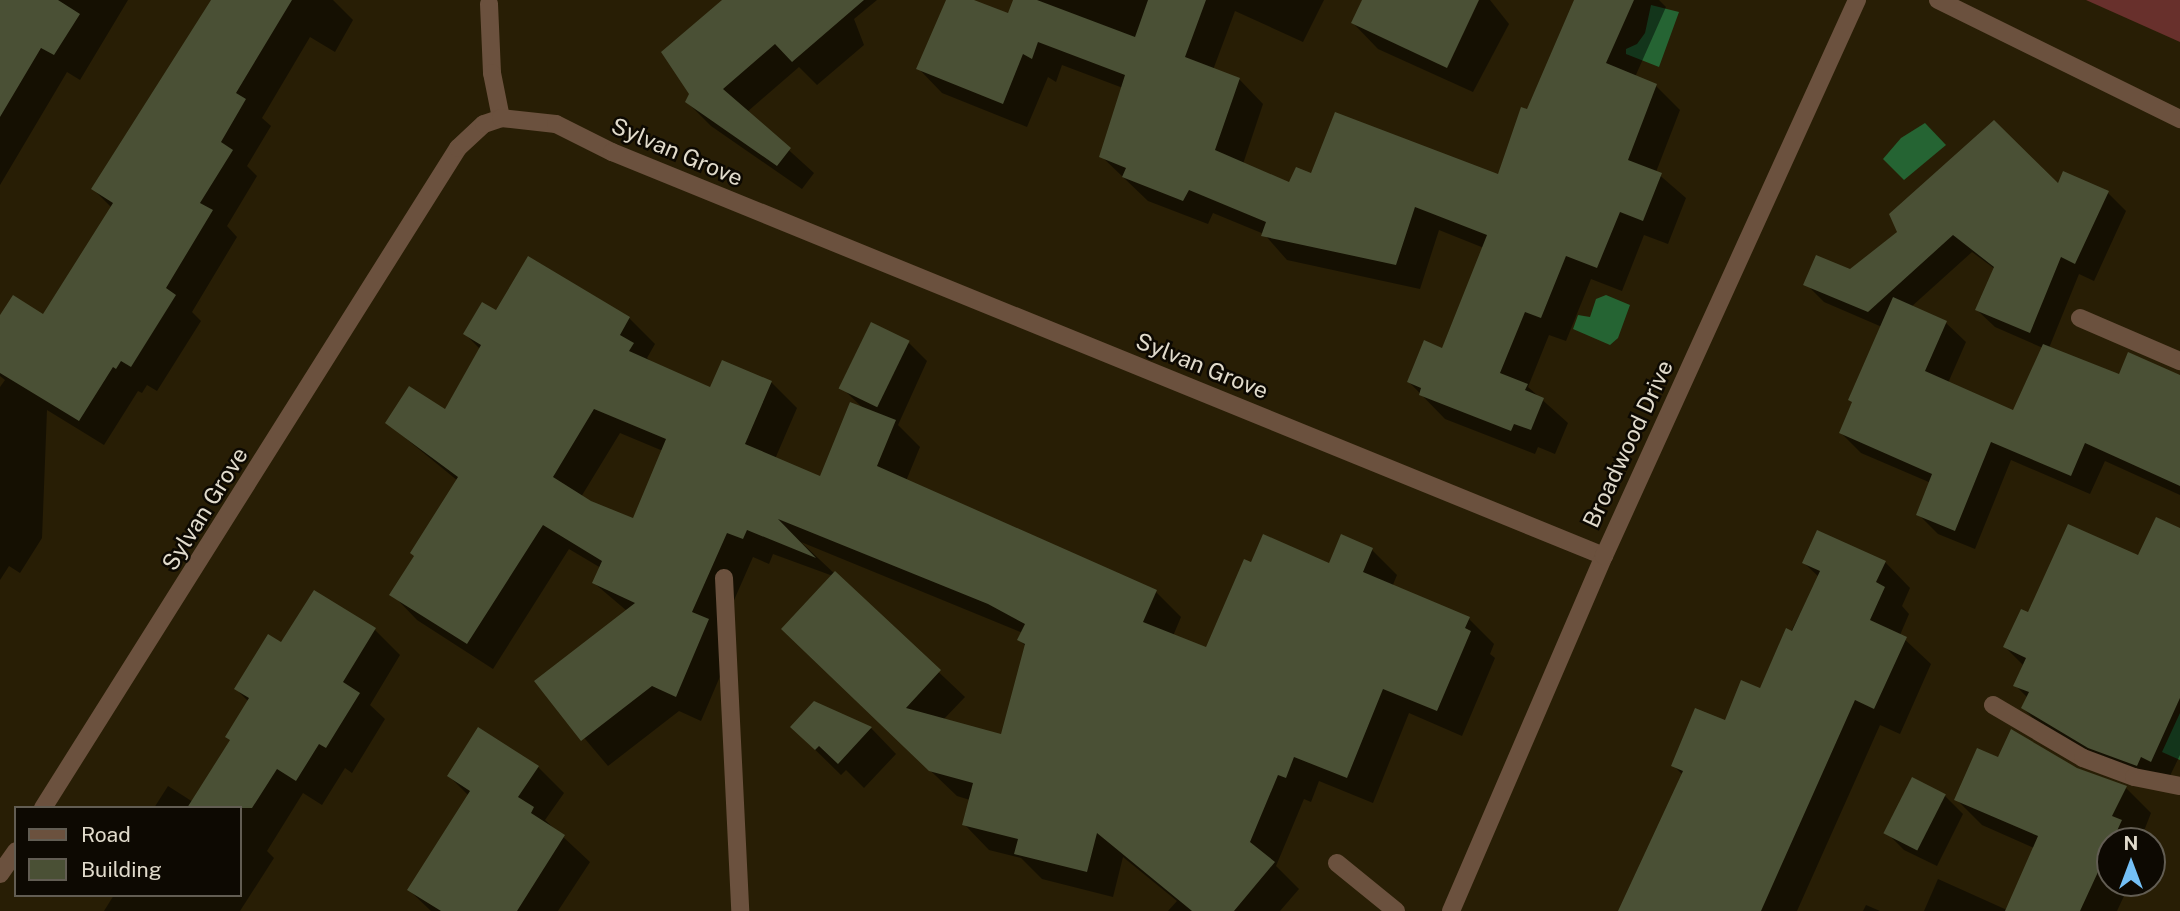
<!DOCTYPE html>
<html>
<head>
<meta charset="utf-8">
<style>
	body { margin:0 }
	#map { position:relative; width:2180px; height:911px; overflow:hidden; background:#281e05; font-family:"Public Sans",sans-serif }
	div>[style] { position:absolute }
	.green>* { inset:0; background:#68302c }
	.water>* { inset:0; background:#256433 }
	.shadow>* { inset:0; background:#0007 }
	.building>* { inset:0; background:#4a5035; transform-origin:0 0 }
	.service>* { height:18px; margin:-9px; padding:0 9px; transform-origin:9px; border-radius:9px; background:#6b513e }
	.minor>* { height:18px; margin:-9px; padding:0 9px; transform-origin:9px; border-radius:9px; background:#6b513e }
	span { translate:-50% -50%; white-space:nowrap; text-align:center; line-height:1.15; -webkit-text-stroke:5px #0d0902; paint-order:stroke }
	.street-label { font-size:23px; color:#e1dbcc }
	.legend { position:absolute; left:14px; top:806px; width:228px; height:91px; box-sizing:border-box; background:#0d0902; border:2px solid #625d53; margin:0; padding:9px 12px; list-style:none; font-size:21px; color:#e1dbcc }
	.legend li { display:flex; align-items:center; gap:14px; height:35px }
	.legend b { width:35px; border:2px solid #625d53 }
	.north { position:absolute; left:2096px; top:827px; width:70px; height:70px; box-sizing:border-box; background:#0d0902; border:2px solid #625d53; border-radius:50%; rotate:0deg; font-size:19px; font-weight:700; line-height:28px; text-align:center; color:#e1dbcc }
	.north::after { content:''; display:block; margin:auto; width:24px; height:32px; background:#74c0f6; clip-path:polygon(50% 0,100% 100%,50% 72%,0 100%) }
</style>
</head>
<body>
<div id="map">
	<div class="green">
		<div style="clip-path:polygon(2086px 0,2180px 0,2180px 42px)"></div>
	</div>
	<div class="water">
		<div style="clip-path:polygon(1651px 5px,1679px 12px,1659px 67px,1626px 54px,1626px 49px,1637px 44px,1645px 33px)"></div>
		<div style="clip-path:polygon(1925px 123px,1946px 145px,1904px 180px,1883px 159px,1901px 138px)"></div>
		<div style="clip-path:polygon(1606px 295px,1630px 305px,1618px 338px,1610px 345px,1573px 329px,1578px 315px,1590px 317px,1596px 299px)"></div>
		<div style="clip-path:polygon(2180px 713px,2180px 760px,2162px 752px)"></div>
	</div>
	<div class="shadow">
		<div style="clip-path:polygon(0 0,128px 0,80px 80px,67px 72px,0 185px)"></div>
		<div style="clip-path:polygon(212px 0,333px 0,353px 20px,335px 52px,310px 37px,262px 118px,271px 126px,247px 166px,257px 176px,227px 226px,237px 237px,192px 312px,201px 321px,157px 391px,147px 385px,142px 393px,138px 391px,104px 445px,47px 410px,42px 538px,20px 573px,9px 566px,0 580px,0 387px,5px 380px,0 376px,0 319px,44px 316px,112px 208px,93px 189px)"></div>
		<div style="clip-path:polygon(725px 0,877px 0,854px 19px,864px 45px,817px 85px,799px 67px,747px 112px,814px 173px,802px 189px,711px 126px,687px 102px)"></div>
		<div style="clip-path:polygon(948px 0,970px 0,1008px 15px,1014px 0,1324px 0,1303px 42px,1235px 11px,1213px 70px,1239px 79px,1263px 104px,1243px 164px,1290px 184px,1312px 175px,1499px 176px,1576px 0,1659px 0,1666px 7px,1635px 77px,1656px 86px,1680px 110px,1656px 172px,1686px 198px,1668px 244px,1644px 235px,1622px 291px,1591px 279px,1566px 341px,1549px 335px,1528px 387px,1568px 423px,1555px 454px,1538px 447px,1535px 454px,1445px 419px,1409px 382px,1443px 350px,1484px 248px,1439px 230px,1420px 289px,1287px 260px,1264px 234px,1213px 213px,1208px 224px,1148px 201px,1101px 156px,1123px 88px,1062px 65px,1056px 82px,1048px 77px,1027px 127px,942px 93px,918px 68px)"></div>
		<div style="clip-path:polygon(1364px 0,1490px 0,1509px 24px,1473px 92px,1378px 49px,1353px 23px)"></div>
		<div style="clip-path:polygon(evenodd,2058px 186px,2108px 193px,2126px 211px,2094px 281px,2079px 274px,2049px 348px,2119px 376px,2180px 377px,2180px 495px,2105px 461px,2090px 494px,2011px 460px,1975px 549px,1938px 534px,1918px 514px,1931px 483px,1861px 453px,1841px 433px,1882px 327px,1824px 302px,1806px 284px,1850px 271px,2058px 186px,1972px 252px,1995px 269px,1977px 310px,1995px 327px,2043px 348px,2014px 412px,1948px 383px,1966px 342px,1946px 323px,1911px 307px,1972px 252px)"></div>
		<div style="clip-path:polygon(evenodd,497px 312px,629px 318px,655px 344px,647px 358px,652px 363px,711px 389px,771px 382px,797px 408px,775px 459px,820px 478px,864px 409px,844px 390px,909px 343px,927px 361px,898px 425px,920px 447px,906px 481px,1156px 592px,1181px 617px,1173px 636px,1207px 649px,1252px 565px,1330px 565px,1372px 550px,1397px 575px,1392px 587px,1469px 619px,1494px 644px,1490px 654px,1495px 658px,1462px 736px,1409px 713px,1373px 803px,1319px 781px,1311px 802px,1304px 799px,1276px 866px,1299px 889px,1280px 911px,1168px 911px,1177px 901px,1123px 857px,1113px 897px,1042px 879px,1021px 858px,989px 850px,964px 824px,970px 800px,957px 796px,808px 654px,833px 576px,773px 554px,769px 564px,753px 557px,720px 632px,733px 646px,701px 721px,679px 711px,608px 766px,536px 681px,627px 611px,594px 583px,601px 568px,569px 549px,493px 669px,417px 620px,392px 594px,458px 481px,387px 423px,445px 411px,481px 350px,465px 334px,497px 312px,620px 433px,663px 451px,634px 521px,581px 497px,620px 433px,497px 312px,801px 542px,1023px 633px,1019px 640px,1026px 646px,1003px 736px,943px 720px,965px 697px,801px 542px)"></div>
		<div style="clip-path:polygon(2180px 530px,2180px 755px,2169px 778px,2108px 765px,2041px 726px,2023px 708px,2028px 698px,2015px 685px,2023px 665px,2005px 647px,2028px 614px,2139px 558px)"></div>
		<div style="clip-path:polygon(1885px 562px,1910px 588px,1902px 606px,1909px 614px,1900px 635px,1931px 664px,1900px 734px,1880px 725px,1797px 911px,1629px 911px,1683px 775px,1673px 765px,1761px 690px,1819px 577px,1804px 563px)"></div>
		<div style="clip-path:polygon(315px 592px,375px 630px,400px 655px,370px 705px,385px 719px,352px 773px,345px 768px,322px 805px,303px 793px,267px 851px,274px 858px,240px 911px,104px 911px,114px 895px,240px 895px,240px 808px,154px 808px,168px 786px,193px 802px,232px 741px,249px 702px,236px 689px,282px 645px)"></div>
		<div style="clip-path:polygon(792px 727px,871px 728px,896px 754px,864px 788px,846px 770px,841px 775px)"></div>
		<div style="clip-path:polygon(1999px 760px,2077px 770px,2126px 788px,2151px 813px,2140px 841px,2110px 841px,2110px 883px,2130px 883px,2117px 911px,1924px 911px,1938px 879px,2007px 910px,2034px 848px,1982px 825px,1956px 799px)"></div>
		<div style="clip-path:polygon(538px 767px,564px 793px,545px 820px,590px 862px,558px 911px,431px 911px,409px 890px,469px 796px,449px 776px)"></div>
		<div style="clip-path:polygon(1913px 779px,1945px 796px,1963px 814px,1937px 866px,1904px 850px,1886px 832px)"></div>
		<div style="clip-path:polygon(1866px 905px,1880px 911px,1863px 911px)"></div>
	</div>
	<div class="building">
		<div style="clip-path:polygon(0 0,58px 0,80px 14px,54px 55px,41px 48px,0 117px)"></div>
		<div style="clip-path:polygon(211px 0,292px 0,236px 93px,246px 99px,221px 142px,233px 150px,200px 203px,213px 210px,166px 288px,176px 295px,131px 367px,121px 361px,116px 369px,113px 367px,79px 421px,0 373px,0 315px,13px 295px,43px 314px,113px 203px,91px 189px)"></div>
		<div style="clip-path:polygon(722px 0,864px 0,792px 62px,775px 44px,723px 89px,791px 148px,777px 166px,685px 102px,689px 94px,661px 52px)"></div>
		<div style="clip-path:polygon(946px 0,974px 0,1008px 13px,1013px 0,1037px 0,1135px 37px,1148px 0,1206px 0,1185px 57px,1240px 78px,1215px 150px,1289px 182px,1296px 167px,1311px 173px,1335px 112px,1498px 174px,1521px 107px,1527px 109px,1574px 0,1634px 0,1606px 63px,1657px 84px,1628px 160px,1662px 173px,1643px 221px,1620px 212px,1597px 268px,1566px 256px,1541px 318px,1525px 312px,1500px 373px,1528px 384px,1525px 390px,1544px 398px,1531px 430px,1514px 424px,1511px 431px,1419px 395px,1421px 388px,1407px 382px,1424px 340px,1442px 348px,1487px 235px,1415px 207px,1396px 265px,1261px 236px,1266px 222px,1189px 190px,1183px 201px,1122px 177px,1126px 168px,1099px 157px,1125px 75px,1038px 42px,1032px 59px,1023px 54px,1003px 104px,916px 69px)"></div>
		<div style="clip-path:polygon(1362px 0,1479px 0,1447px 68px,1351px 23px)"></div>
		<div style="clip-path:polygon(1994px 120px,2058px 183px,2063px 171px,2109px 191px,2075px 264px,2061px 257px,2030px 333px,1975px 310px,1994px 267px,1953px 235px,1868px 312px,1803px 285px,1816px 255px,1850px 269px,1897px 232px,1889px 214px)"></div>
		<div style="clip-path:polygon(evenodd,528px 256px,630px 317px,620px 335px,634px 343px,629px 351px,710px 387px,722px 360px,772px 381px,745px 444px,820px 476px,850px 402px,896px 420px,877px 466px,1157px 590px,1143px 622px,1206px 647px,1244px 559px,1251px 562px,1263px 534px,1329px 563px,1341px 534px,1373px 548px,1363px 572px,1470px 617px,1465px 628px,1471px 631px,1437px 711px,1383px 689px,1347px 778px,1294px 757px,1286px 778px,1278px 775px,1250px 842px,1275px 862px,1234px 911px,1192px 911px,1097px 833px,1087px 872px,1014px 854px,1018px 839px,962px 825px,973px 783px,929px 771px,781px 629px,835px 571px,941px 670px,906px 708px,1001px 734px,1025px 644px,1017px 640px,1025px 624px,988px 604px,778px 519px,816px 558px,747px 530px,743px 539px,727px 533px,692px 612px,709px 619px,676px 697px,652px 686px,581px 741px,534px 681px,635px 603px,592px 583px,602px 561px,543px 525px,467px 644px,389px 595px,414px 556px,410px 553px,458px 477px,385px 423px,409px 386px,445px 409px,481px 345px,463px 334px,482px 302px,496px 310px,528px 256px,594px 409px,666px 439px,633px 518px,591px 501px,553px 477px,594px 409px)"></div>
		<div style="clip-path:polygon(1893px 297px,1947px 321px,1925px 371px,2013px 410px,2043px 344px,2119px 374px,2128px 352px,2180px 375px,2180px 486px,2085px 443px,2071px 476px,1991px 442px,1955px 531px,1916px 515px,1932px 474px,1839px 433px,1852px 402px,1848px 400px)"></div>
		<div style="left:871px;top:322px;width:43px;height:74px;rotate:26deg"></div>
		<div style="clip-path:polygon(2156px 517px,2180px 528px,2180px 698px,2151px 762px,2141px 757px,2137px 766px,2088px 748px,2021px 708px,2029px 692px,2013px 686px,2026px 658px,2003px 647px,2021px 609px,2028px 612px,2068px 524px,2138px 555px)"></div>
		<div style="clip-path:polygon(1817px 530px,1886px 561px,1876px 582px,1885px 587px,1870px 620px,1907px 637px,1874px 709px,1855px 700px,1761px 911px,1618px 911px,1683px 771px,1671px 766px,1695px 708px,1725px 720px,1741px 680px,1760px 688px,1786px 628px,1792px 631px,1820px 571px,1802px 563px)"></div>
		<div style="clip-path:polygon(314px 590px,376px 628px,343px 682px,360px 693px,326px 748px,319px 744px,296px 781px,277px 769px,252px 808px,187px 808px,230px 740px,225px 737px,249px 698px,234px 689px,268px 634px,281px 642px)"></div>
		<div style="clip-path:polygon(814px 701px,872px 727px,838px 764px,819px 746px,815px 750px,790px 727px)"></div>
		<div style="clip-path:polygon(478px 727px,539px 766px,518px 797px,534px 807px,531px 813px,565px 835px,517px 911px,441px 911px,407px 890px,470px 791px,447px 776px)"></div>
		<div style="clip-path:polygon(2011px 729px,2077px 768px,2127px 786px,2112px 816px,2122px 820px,2080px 911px,2005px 911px,2038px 836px,1954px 800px,1977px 748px,1998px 757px)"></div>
		<div style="left:1912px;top:777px;width:38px;height:63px;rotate:27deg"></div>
	</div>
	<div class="service">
		<div style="left:489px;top:4px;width:69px;rotate:87.5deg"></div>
		<div style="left:492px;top:73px;width:46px;rotate:78.7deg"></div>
		<div style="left:2080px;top:318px;width:109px;rotate:23.3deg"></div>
		<div style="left:724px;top:578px;width:333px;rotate:87.2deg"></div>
		<div style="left:1993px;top:705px;width:104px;rotate:30.5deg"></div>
		<div style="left:2083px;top:758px;width:54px;rotate:20.4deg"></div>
		<div style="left:2134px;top:777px;width:47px;rotate:11.1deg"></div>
		<div style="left:1337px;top:863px;width:76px;rotate:39.1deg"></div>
	</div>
	<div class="minor">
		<div style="left:1938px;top:0;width:270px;rotate:26.2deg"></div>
		<div style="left:43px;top:808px;width:780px;rotate:-57.84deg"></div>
		<div style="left:458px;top:148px;width:35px;rotate:-43deg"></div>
		<div style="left:484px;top:124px;width:18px;rotate:-19deg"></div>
		<div style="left:501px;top:118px;width:55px;rotate:6.2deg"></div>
		<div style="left:556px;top:124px;width:63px;rotate:26.6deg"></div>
		<div style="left:612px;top:152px;width:1071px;rotate:22.16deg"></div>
		<div style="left:0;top:874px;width:28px;rotate:-55deg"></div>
		<div style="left:1451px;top:911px;width:387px;rotate:-66.7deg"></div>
		<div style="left:1604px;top:556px;width:611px;rotate:-65.53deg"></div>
	</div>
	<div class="street-label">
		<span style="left:677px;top:152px;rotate:23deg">Sylvan Grove</span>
		<span style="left:1202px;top:366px;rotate:22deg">Sylvan Grove</span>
		<span style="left:1628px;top:444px;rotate:-65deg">Broadwood Drive</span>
		<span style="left:205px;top:509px;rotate:-58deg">Sylvan Grove</span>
	</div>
	<ul class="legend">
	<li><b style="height:9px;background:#6b513e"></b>Road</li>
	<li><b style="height:19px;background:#4a5035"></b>Building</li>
	</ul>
	<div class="north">N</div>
</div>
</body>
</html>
